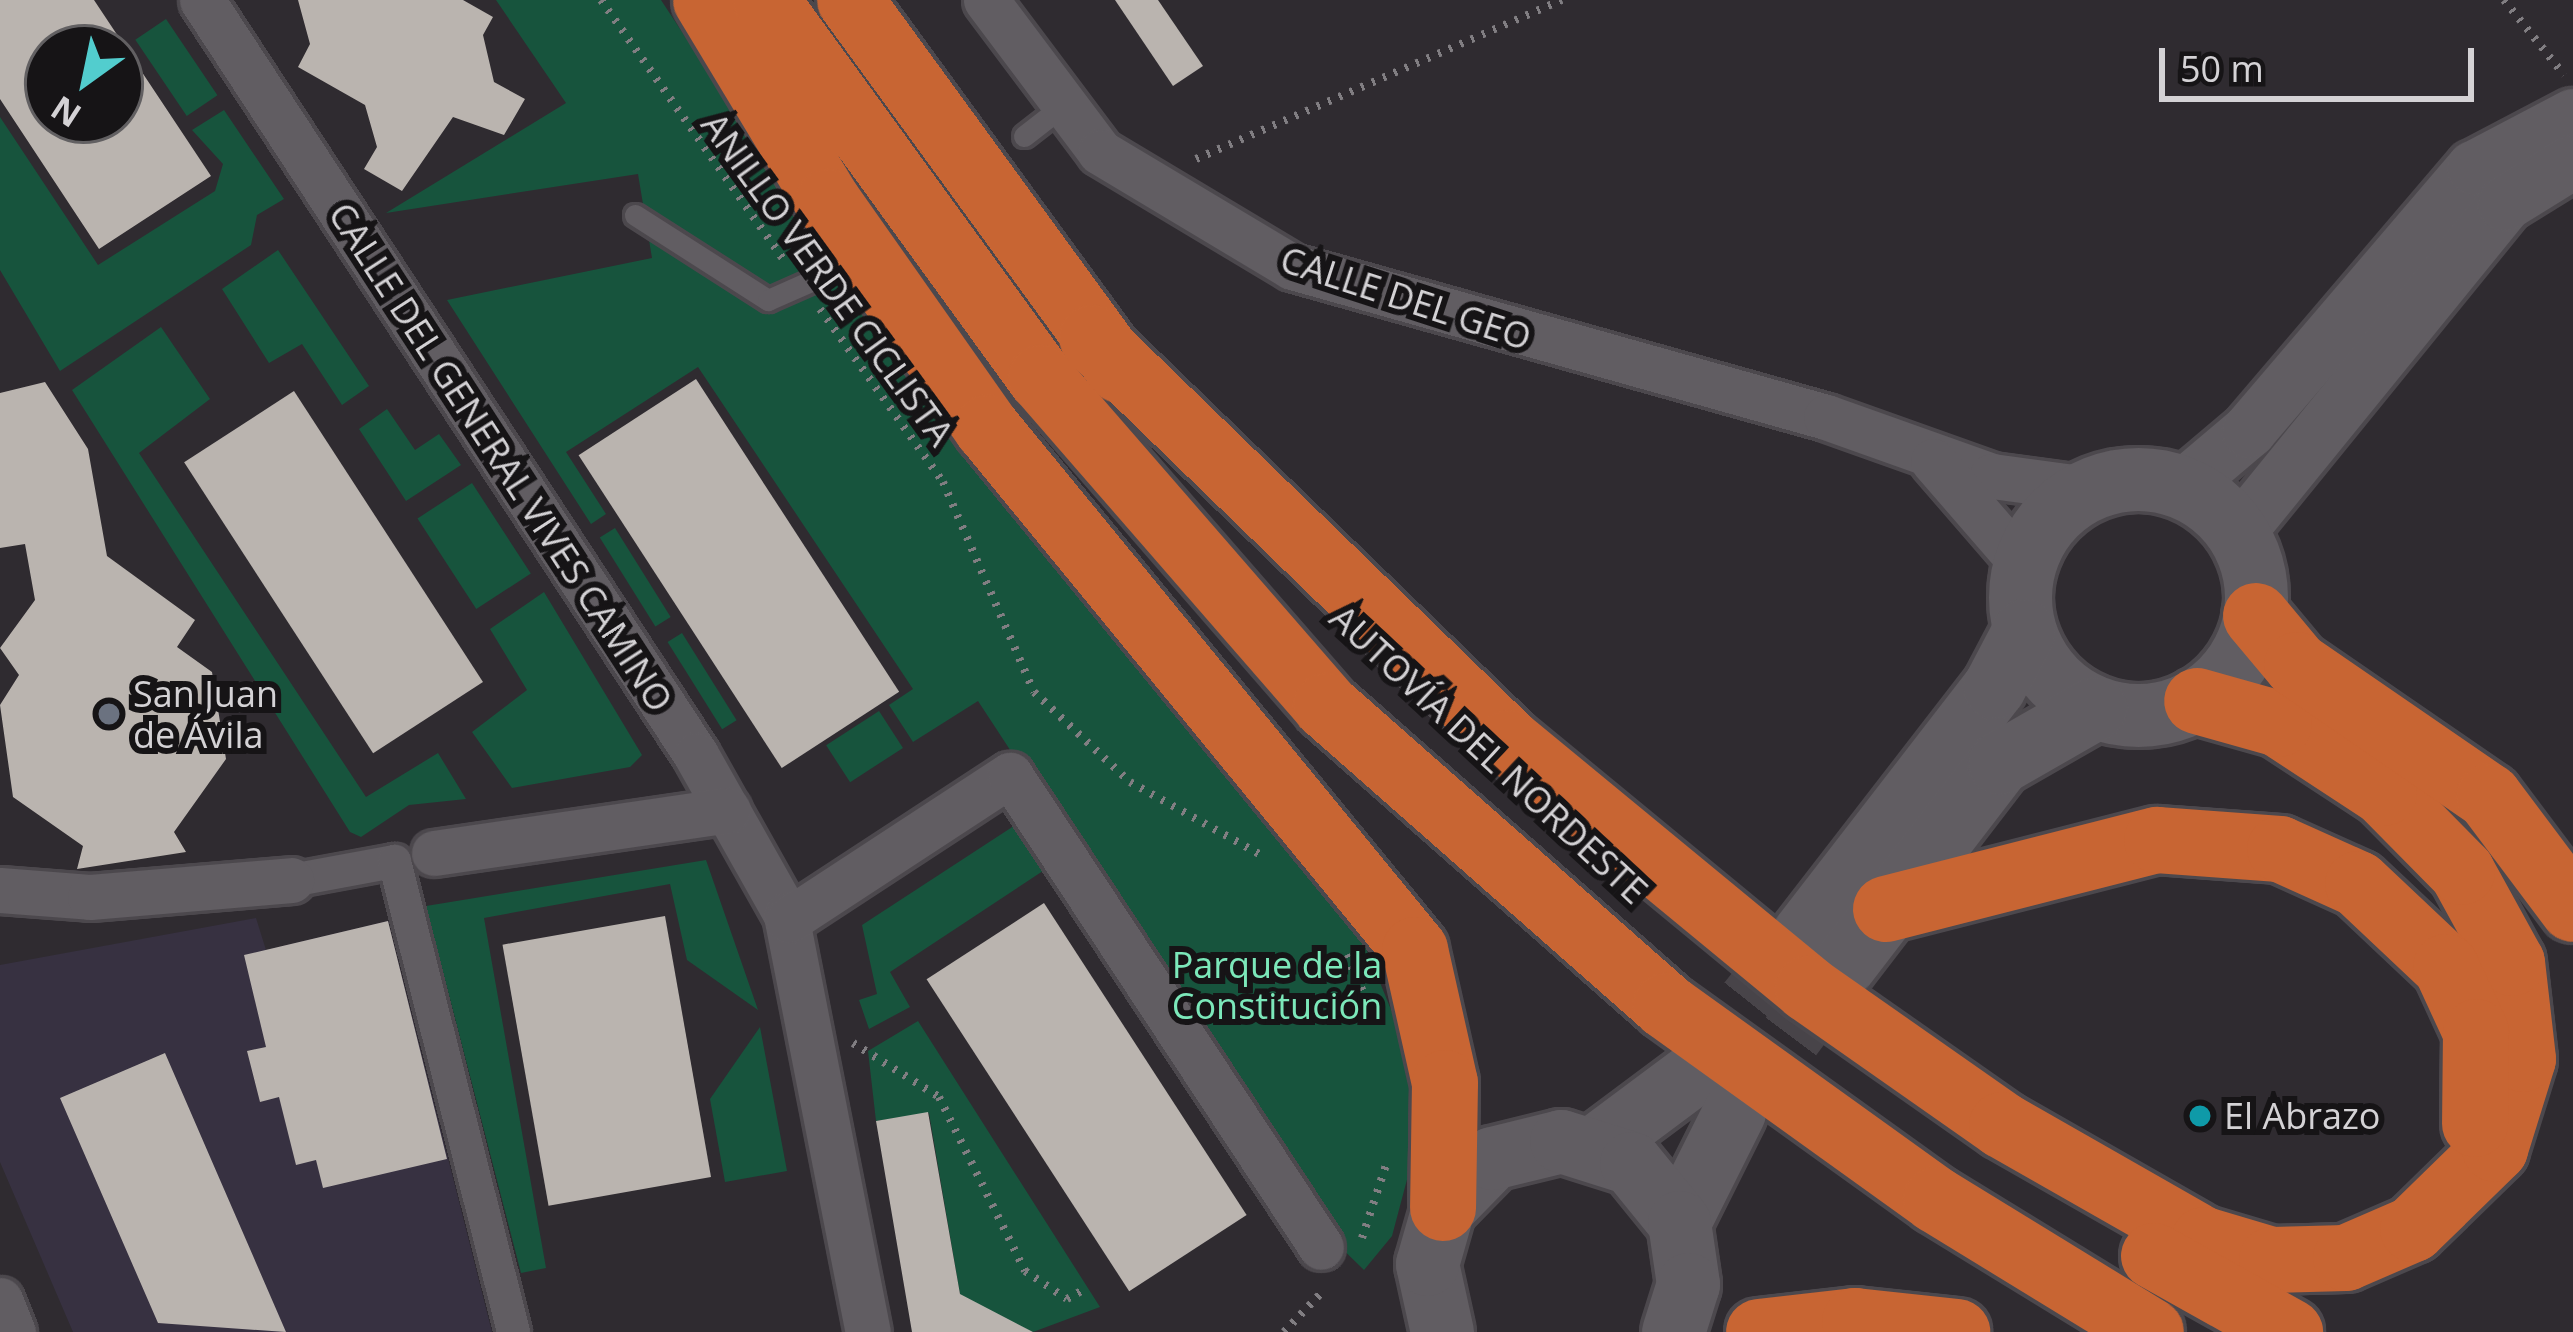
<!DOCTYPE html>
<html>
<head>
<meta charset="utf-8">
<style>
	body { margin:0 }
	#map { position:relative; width:2573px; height:1332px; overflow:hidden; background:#2f2b30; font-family:"Open Sans",sans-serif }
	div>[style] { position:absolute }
	.education>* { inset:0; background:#373141 }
	.green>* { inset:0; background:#17543d; transform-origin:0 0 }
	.building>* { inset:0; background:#bab4af; transform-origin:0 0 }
	.secondary-tunnel>* { height:63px; margin-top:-31.5px; transform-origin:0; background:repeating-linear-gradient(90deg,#484449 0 63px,transparent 0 95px) }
	.path>* { height:8px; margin-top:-4px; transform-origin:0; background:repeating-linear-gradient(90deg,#817e82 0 3px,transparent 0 12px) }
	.roads { filter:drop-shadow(3px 0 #4c484d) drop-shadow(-3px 0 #4c484d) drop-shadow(0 3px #4c484d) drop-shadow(0 -3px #4c484d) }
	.service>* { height:21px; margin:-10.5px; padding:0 10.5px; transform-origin:10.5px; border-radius:10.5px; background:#615d62 }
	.pedestrian>* { height:33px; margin:-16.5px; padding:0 16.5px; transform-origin:16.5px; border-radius:16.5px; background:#615d62 }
	.minor>* { height:45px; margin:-22.5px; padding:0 22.5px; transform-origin:22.5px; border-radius:22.5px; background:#615d62 }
	.tertiary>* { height:54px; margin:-27px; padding:0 27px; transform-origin:27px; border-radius:27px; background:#615d62 }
	.secondary>* { height:63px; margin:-31.5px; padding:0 31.5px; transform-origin:31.5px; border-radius:31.5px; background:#615d62 }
	.secondary>.ring { margin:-31.5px; padding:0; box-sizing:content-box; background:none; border:63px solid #615d62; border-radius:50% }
	.motorway>* { height:66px; margin:-33px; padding:0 33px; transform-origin:33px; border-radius:33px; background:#c86533 }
	.dots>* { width:33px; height:33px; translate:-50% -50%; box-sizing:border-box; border:6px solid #161416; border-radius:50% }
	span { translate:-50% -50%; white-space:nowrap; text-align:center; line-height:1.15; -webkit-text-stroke:12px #161416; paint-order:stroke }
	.street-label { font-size:36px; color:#d4d2d5 }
	.poi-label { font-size:36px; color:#d4d2d5 }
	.left { translate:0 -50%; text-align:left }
	.park-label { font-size:36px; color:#7ce8ba }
	.north { position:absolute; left:24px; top:24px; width:120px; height:120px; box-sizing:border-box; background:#161416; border:3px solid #626062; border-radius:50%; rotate:213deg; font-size:33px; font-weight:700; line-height:48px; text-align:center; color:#d4d2d5 }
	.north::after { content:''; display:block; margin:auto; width:42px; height:54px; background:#52cdce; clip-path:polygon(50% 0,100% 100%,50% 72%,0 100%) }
	.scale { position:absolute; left:2159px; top:48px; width:315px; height:54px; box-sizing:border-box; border:6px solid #d4d2d5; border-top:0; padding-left:15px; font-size:36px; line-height:42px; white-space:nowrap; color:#d4d2d5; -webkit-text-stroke:9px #161416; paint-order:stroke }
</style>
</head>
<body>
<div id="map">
	<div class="education">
		<div style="clip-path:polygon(256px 918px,266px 950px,388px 921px,492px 1332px,73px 1332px,0 1162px,0 965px)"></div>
	</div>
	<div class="green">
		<div style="clip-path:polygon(496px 0,661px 0,948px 437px,1363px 941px,1412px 1061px,1417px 1142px,1392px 1236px,1364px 1270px,1330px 1237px,978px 701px,913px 742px,889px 705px,913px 689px,698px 367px,566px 452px,606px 514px,591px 524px,447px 300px,652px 258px,638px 174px,386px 213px,566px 103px)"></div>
		<div style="left:166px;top:19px;width:92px;height:37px;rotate:56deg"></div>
		<div style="clip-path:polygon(224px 110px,284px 199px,257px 215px,251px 245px,60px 371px,0 270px,0 117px,98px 265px,215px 191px,223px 164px,192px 130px)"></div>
		<div style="clip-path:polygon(278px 250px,369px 386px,342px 405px,302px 344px,269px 363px,222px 289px)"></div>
		<div style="clip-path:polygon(161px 327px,210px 399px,139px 453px,366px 797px,438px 753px,466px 799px,409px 805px,361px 837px,350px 832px,72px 390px)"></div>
		<div style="clip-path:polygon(387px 409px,415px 450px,439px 434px,461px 465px,406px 501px,359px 429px)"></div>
		<div style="left:472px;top:483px;width:108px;height:65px;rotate:57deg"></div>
		<div style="left:615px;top:528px;width:105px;height:18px;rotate:58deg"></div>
		<div style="clip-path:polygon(544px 592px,642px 755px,630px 767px,512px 788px,472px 732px,527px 690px,490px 629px)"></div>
		<div style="left:682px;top:633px;width:103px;height:17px;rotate:58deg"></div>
		<div style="left:879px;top:711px;width:44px;height:63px;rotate:57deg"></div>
		<div style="clip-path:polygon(1026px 818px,1055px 863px,890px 972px,910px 1007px,869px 1029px,859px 1000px,877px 994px,862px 925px)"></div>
		<div style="clip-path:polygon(706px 860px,758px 1010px,687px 960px,670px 884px,484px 918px,546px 1268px,521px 1273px,426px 906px)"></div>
		<div style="clip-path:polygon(918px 1021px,1100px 1307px,1033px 1332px,961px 1300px,929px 1113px,876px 1121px,868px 1051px)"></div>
		<div style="clip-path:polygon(760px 1027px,787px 1171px,725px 1182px,710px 1099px)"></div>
	</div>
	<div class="building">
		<div style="clip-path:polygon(evenodd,0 0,94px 0,211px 176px,99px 249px,0 99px,0 0,48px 48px,120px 48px,120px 120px,48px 120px,48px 48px)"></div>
		<div style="clip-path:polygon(298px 0,463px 0,493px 17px,483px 35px,494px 82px,525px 99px,504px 135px,453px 117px,402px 191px,364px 169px,377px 147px,365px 105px,298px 67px,310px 44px)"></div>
		<div style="clip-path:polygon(1115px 0,1158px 0,1203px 66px,1173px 86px)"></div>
		<div style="left:696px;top:379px;width:373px;height:140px;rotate:57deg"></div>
		<div style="clip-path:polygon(45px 382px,88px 449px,107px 556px,195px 620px,177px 647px,212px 672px,226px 759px,174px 832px,186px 852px,77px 869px,83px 846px,13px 797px,0 705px,19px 675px,0 648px,35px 600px,25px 544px,0 548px,0 393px)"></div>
		<div style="left:294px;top:391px;width:347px;height:131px;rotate:57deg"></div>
		<div style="left:1044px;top:903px;width:372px;height:140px;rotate:57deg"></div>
		<div style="left:665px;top:916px;width:265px;height:165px;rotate:80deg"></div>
		<div style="clip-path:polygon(388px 921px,447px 1159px,323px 1188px,316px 1160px,296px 1165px,279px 1097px,260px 1102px,247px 1051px,266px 1047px,244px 955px)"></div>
		<div style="clip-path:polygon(165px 1053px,217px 1173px,286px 1332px,158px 1323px,60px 1098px)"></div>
		<div style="clip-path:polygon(928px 1112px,960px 1294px,1033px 1332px,912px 1332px,876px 1121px)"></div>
	</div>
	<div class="secondary-tunnel">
		<div style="left:1690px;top:1076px;width:181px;rotate:-51.5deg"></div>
		<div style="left:1734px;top:1112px;width:184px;rotate:-53.2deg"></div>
	</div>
	<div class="path">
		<div style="left:601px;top:0;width:322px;rotate:54.9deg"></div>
		<div style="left:2504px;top:0;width:96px;rotate:51.3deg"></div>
		<div style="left:1196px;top:159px;width:399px;rotate:-23.5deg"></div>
		<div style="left:820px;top:309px;width:212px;rotate:54.6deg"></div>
		<div style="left:943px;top:482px;width:229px;rotate:66.6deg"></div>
		<div style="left:1034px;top:692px;width:132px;rotate:43.2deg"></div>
		<div style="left:1130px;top:782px;width:154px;rotate:29.1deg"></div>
		<div style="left:1346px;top:955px;width:57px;rotate:65.2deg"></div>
		<div style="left:853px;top:1043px;width:102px;rotate:32.1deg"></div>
		<div style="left:939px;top:1097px;width:194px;rotate:63.7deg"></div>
		<div style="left:1025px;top:1271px;width:50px;rotate:33.7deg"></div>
		<div style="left:1067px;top:1299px;width:23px;rotate:-29deg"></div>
		<div style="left:1362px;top:1238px;width:80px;rotate:-71.8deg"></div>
		<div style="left:1284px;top:1332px;width:59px;rotate:-46.4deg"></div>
	</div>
	<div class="roads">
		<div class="service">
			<div style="left:1024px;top:136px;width:46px;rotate:-37.9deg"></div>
			<div style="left:635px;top:215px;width:158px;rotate:32.6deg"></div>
			<div style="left:768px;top:300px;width:64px;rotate:-23.8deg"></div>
		</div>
		<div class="pedestrian">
			<div style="left:291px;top:880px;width:105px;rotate:-10.5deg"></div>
			<div style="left:394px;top:861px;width:486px;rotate:75.8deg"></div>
		</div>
		<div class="minor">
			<div style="left:202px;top:0;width:902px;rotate:56.8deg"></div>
			<div style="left:696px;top:755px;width:184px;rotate:60.6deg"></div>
			<div style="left:786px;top:915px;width:425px;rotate:78.9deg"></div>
			<div style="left:986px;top:0;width:190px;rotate:53.1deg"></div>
			<div style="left:1100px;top:152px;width:224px;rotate:30.9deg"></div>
			<div style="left:1292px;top:267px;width:555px;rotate:15.69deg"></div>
			<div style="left:1826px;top:417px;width:176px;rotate:19.6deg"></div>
			<div style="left:1992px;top:476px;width:97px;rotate:7.7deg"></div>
			<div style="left:1933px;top:461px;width:138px;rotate:49.1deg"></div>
			<div style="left:434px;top:853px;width:297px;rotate:-8.3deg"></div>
			<div style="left:0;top:890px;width:90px;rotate:4.4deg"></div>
			<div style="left:90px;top:897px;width:202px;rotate:-4.8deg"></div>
			<div style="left:788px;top:920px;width:265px;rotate:-33.2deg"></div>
			<div style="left:1010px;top:775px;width:565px;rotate:56.62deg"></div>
			<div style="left:0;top:1300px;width:35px;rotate:68deg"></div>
		</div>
		<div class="tertiary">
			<div style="left:2183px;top:487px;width:87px;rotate:-40.3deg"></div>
			<div style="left:2249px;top:431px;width:346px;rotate:-49.5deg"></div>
			<div style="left:2474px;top:168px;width:112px;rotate:-27.7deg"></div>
			<div style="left:2238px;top:533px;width:424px;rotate:-50.9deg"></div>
			<div style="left:2505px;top:204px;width:80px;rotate:-31.7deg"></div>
		</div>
		<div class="secondary">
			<div class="ring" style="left:2020px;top:479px;width:173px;height:173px"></div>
			<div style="left:1803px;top:934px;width:312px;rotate:-52.3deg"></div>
			<div style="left:1994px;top:687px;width:64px;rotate:-62.2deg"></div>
			<div style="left:1844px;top:965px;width:255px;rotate:-52.5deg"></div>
			<div style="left:1999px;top:763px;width:111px;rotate:-29.8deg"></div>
			<div style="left:1596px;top:1146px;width:117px;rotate:-36.7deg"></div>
			<div style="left:1679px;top:1222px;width:123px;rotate:-63.4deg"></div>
			<div style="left:1442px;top:1332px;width:70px;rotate:-102.4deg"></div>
			<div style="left:1427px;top:1264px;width:58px;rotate:-74.1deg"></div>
			<div style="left:1443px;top:1208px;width:70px;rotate:-45.6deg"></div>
			<div style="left:1492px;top:1158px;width:71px;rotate:-13.8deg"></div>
			<div style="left:1561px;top:1141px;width:73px;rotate:17.4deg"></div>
			<div style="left:1631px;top:1163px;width:76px;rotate:50.9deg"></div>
			<div style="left:1679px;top:1222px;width:63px;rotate:81.7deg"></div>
			<div style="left:1688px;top:1284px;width:50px;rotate:107.4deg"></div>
		</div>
		<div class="motorway">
			<div style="left:706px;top:0;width:236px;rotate:58.9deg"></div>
			<div style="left:828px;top:202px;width:276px;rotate:54.9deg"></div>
			<div style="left:987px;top:428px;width:675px;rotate:50.65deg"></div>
			<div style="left:1415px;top:950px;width:136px;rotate:77.3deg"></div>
			<div style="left:1445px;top:1083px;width:125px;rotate:90.9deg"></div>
			<div style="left:766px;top:0;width:467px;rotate:54deg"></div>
			<div style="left:1041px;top:378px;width:435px;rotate:49deg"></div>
			<div style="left:1326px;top:706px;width:453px;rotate:41.4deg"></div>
			<div style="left:1666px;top:1006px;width:332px;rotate:35.7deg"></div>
			<div style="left:1936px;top:1200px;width:252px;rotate:31.5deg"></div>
			<div style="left:850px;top:0;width:458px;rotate:53.9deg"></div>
			<div style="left:1092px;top:338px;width:582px;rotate:44.1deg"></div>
			<div style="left:1510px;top:743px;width:386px;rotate:39.5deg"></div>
			<div style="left:1808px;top:989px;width:237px;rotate:35deg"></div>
			<div style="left:2002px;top:1125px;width:232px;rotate:29.7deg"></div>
			<div style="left:2204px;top:1240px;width:71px;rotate:16.4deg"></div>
			<div style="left:2272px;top:1260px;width:74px;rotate:-1.5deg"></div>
			<div style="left:2346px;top:1258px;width:73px;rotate:-23.4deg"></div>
			<div style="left:2413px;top:1229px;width:115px;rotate:-44.3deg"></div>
			<div style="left:2495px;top:1149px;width:94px;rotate:-72.7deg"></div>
			<div style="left:2523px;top:1059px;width:97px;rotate:-96.5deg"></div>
			<div style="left:2512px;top:963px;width:104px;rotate:-118.8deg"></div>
			<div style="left:2462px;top:872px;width:111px;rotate:-134.6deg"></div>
			<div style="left:2384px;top:793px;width:126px;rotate:-146.7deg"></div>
			<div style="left:2279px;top:724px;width:85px;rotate:-164.3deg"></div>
			<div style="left:2256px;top:616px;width:64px;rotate:50.1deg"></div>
			<div style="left:2297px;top:665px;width:233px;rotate:34.5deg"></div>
			<div style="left:2489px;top:797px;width:140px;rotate:53.1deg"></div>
			<div style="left:1886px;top:909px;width:280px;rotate:-14.3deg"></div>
			<div style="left:2157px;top:840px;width:123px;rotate:4.2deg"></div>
			<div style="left:2280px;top:849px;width:85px;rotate:24.2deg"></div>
			<div style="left:2358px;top:884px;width:121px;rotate:43.3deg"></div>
			<div style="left:2446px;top:967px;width:72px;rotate:65.2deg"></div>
			<div style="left:2476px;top:1032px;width:92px;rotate:90.6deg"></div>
			<div style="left:2154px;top:1256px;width:156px;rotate:29.2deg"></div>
			<div style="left:1759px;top:1332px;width:97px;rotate:-6.5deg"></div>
			<div style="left:1855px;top:1321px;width:103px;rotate:6.2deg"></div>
		</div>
	</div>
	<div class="dots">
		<div style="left:109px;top:714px;background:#6b7280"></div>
		<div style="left:2200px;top:1116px;background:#0f9aa8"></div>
	</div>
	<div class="street-label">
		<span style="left:828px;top:279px;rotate:54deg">ANILLO VERDE CICLISTA</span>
		<span style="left:1406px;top:298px;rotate:18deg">CALLE DEL GEO</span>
		<span style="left:501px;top:457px;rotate:57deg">CALLE DEL GENERAL VIVES CAMINO</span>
		<span style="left:1489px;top:754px;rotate:43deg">AUTOVÍA DEL NORDESTE</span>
	</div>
	<div class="poi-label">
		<span class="left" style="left:133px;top:714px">San Juan<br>de Ávila</span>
		<span class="left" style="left:2224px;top:1116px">El Abrazo</span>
	</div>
	<div class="park-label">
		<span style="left:1277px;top:985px">Parque de la<br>Constitución</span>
	</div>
	<div class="north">N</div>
	<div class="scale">50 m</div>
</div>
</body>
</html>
